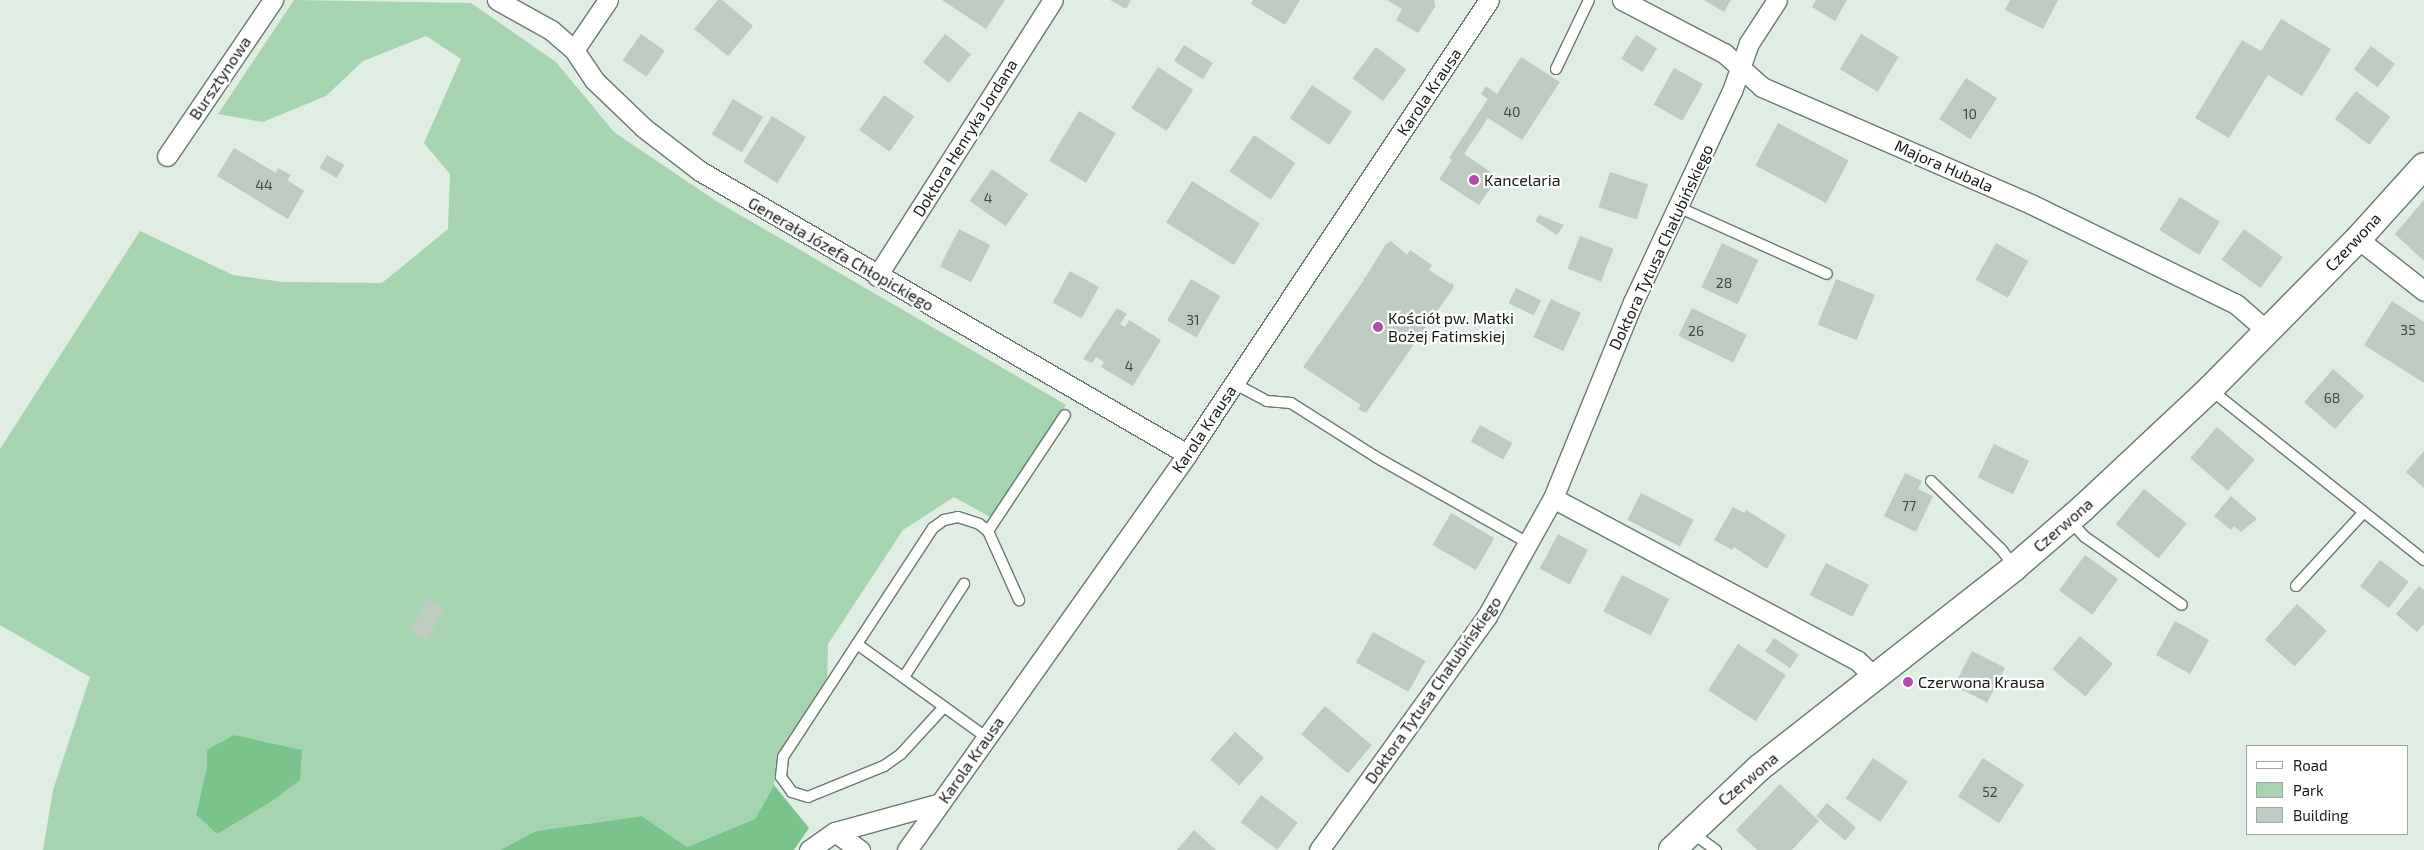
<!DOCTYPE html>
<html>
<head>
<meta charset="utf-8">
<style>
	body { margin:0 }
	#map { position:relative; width:2424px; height:850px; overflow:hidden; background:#dfede2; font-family:"Exo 2",sans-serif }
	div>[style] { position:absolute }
	.green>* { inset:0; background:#a6d4af }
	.forest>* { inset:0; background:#7bc38d }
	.building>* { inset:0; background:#bdcbc0; transform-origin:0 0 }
	.roads { filter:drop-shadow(1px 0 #6b786e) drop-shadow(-1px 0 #6b786e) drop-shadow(0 1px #6b786e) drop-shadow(0 -1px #6b786e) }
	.lane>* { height:10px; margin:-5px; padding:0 5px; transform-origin:5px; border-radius:5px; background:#fff }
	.street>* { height:19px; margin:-9.5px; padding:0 9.5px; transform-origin:9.5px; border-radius:9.5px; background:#fff }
	.secondary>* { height:26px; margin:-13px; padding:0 13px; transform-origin:13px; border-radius:13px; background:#fff }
	.dots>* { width:14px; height:14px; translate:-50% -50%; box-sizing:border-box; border:2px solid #fff; border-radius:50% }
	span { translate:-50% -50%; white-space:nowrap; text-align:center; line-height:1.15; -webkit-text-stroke:4.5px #fff; paint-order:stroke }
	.number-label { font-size:14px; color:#404741 }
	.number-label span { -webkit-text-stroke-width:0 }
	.street-label { font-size:16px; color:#161b17 }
	.poi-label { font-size:16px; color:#161b17 }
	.left { translate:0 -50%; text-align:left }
	.legend { position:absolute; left:2246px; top:745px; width:162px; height:90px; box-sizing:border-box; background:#fff; border:1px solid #a2a4a2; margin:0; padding:6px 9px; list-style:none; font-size:15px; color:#161b17 }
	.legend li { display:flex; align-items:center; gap:10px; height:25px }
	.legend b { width:25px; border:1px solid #a2a4a2 }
</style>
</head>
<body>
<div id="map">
	<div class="green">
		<div style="clip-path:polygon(evenodd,294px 0,471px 3px,556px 62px,614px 132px,716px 201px,1066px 405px,992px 518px,954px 497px,903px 530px,828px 644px,827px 686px,779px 755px,774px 785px,755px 819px,687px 847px,642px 816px,536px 831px,500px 850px,43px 850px,53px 790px,90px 677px,0 625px,0 449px,140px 231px,233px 275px,283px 282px,382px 283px,448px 229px,450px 174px,424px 143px,461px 59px,426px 36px,363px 61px,326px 96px,263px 122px,218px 114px,294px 0,207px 751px,217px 834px,196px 815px,207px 766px,207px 751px)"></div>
	</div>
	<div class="forest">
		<div style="clip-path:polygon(234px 735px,302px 750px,300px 780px,272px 801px,217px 834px,196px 815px,207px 766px,207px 750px)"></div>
		<div style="clip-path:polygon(774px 785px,809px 828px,794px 850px,500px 850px,536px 831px,642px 816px,687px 847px,755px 819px)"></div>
	</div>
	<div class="building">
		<div style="clip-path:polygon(718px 0,722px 0,753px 26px,728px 56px,694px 29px)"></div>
		<div style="clip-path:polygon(942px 0,1005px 0,986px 29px)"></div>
		<div style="clip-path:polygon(1110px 0,1131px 0,1126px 9px)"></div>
		<div style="clip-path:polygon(1253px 0,1300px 0,1285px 25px,1251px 4px)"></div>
		<div style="clip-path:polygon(1387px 0,1434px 0,1435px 7px,1418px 33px,1396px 20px,1402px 9px)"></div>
		<div style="clip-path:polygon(1704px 0,1731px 0,1724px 12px)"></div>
		<div style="clip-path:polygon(1816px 0,1847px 0,1835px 21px,1812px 7px)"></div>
		<div style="clip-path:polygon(2010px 0,2058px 0,2043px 29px,2005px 10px)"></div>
		<div style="clip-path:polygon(2281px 19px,2331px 49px,2302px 96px,2268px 75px,2229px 138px,2195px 118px,2242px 40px,2261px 51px)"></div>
		<div style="left:641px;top:34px;width:29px;height:32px;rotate:35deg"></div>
		<div style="left:945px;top:34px;width:33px;height:36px;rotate:38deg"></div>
		<div style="left:1861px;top:34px;width:44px;height:41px;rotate:31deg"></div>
		<div style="left:1636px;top:35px;width:25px;height:28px;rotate:32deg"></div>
		<div style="left:1184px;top:45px;width:34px;height:19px;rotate:32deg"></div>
		<div style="left:2371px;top:46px;width:30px;height:29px;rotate:37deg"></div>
		<div style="left:1376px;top:47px;width:38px;height:39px;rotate:37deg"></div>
		<div style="clip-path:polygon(1521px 57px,1560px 82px,1522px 140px,1488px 118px,1464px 154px,1498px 177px,1479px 205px,1439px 179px,1452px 160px,1449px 158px,1488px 99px,1481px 94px,1486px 86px,1497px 94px)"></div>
		<div style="left:1158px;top:67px;width:42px;height:49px;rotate:33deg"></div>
		<div style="left:1674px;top:68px;width:33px;height:42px;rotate:29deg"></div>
		<div style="left:1966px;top:78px;width:37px;height:49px;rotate:33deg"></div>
		<div style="left:1312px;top:85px;width:48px;height:40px;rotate:34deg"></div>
		<div style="left:2356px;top:91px;width:43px;height:35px;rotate:37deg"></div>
		<div style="left:884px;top:95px;width:37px;height:43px;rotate:35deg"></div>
		<div style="left:733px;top:99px;width:35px;height:41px;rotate:31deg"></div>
		<div style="left:1079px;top:111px;width:43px;height:58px;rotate:31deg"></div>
		<div style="left:772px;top:116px;width:40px;height:54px;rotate:32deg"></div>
		<div style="left:1778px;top:123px;width:80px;height:48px;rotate:28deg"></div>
		<div style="left:1254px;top:135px;width:50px;height:44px;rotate:34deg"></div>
		<div style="clip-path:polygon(234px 148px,276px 173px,278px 168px,291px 175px,287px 180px,304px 191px,288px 219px,217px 176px)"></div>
		<div style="left:327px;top:155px;width:20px;height:15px;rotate:30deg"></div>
		<div style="left:992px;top:169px;width:44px;height:39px;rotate:35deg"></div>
		<div style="left:1610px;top:172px;width:40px;height:37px;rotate:18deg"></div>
		<div style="left:1192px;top:181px;width:80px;height:49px;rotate:32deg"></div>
		<div style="left:2180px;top:197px;width:47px;height:39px;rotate:32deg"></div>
		<div style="clip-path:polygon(2424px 200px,2424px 261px,2395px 234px)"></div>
		<div style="clip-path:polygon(1539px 215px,1564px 225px,1557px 235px,1535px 221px)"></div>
		<div style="left:959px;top:229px;width:35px;height:42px;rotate:27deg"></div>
		<div style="left:2244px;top:229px;width:48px;height:38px;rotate:36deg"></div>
		<div style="left:1580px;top:236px;width:36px;height:35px;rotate:21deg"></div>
		<div style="clip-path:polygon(1391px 241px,1407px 255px,1410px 250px,1432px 265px,1429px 270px,1451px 284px,1452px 282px,1454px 287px,1366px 413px,1358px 409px,1361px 405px,1303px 367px,1364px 280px,1363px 277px,1365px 278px,1386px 244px)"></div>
		<div style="left:1722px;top:243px;width:40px;height:49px;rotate:25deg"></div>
		<div style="left:1996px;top:243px;width:37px;height:42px;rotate:29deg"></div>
		<div style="left:1070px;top:271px;width:33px;height:36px;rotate:29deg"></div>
		<div style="left:1191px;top:279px;width:34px;height:48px;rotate:30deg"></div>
		<div style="left:1836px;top:279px;width:42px;height:49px;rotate:22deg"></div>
		<div style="left:1516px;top:288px;width:28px;height:17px;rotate:26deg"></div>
		<div style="left:1551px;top:299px;width:33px;height:42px;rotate:25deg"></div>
		<div style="clip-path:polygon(2392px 301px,2424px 322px,2424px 383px,2364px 345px)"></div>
		<div style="clip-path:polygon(1117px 308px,1127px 314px,1120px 324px,1125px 327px,1129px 320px,1161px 340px,1133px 386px,1101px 367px,1104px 362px,1096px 357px,1092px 363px,1083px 359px)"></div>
		<div style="left:1692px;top:308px;width:61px;height:31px;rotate:26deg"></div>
		<div style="left:2333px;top:369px;width:41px;height:44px;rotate:41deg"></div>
		<div style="left:1480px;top:425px;width:37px;height:19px;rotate:29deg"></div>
		<div style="left:2217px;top:427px;width:50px;height:41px;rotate:41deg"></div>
		<div style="left:1994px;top:444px;width:39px;height:37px;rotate:26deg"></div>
		<div style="clip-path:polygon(2424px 451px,2424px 488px,2406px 472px)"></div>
		<div style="clip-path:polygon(1905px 473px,1922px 481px,1918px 489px,1933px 496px,1916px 532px,1884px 516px)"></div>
		<div style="left:2144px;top:489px;width:55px;height:45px;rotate:39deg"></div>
		<div style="left:1641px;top:493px;width:59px;height:30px;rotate:27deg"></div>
		<div style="clip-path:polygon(2231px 496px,2257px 519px,2241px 532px,2234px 526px,2231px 530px,2214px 516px)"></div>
		<div style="clip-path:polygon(1733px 507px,1744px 513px,1746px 510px,1786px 535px,1767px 569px,1734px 547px,1732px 550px,1714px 540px)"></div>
		<div style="left:1451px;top:513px;width:50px;height:37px;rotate:30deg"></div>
		<div style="left:1558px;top:534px;width:34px;height:39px;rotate:28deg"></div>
		<div style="left:2085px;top:555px;width:41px;height:44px;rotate:36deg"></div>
		<div style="left:2380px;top:560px;width:36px;height:33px;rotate:37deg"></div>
		<div style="left:1826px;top:563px;width:48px;height:36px;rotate:27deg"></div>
		<div style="left:1622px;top:575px;width:53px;height:41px;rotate:27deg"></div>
		<div style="clip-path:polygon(2419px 586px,2424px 590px,2424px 624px,2417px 632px,2396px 614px)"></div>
		<div style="left:428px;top:598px;width:20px;height:37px;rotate:30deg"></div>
		<div style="left:2297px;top:604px;width:40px;height:48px;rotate:42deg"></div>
		<div style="left:2175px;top:621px;width:39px;height:39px;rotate:29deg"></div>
		<div style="left:1373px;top:632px;width:60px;height:35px;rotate:29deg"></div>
		<div style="left:2080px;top:636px;width:43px;height:43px;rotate:40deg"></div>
		<div style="left:1774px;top:638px;width:30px;height:16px;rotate:34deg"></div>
		<div style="left:1738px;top:644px;width:57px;height:55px;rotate:33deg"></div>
		<div style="left:1972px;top:651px;width:37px;height:39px;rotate:27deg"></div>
		<div style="left:1325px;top:706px;width:61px;height:37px;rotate:40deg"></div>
		<div style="left:1235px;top:732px;width:39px;height:37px;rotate:42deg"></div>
		<div style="left:1873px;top:758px;width:42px;height:49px;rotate:34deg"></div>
		<div style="left:1983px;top:758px;width:49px;height:46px;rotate:33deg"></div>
		<div style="clip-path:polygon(1780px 784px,1819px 821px,1792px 850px,1757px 850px,1736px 830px)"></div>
		<div style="left:1261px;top:795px;width:46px;height:34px;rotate:37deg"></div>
		<div style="left:1827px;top:803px;width:38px;height:17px;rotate:40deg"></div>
		<div style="clip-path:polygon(1194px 830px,1216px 850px,1177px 850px)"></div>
	</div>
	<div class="roads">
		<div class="lane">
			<div style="left:1556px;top:69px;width:76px;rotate:-64.4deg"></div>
			<div style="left:1678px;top:207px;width:163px;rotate:24.2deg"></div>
			<div style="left:1235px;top:384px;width:36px;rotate:28deg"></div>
			<div style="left:1267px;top:401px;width:24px;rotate:5deg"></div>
			<div style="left:1291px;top:403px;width:101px;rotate:32.4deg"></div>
			<div style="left:1376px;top:457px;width:175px;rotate:29.5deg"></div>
			<div style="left:2211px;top:390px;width:273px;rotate:38.6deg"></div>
			<div style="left:1931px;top:481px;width:98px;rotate:44.2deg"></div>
			<div style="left:2001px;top:549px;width:21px;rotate:53deg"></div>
			<div style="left:2070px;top:521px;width:22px;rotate:47deg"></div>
			<div style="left:2085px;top:537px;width:118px;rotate:35deg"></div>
			<div style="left:988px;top:531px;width:139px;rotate:-56.4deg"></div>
			<div style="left:2296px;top:586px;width:100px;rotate:-47.4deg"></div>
			<div style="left:857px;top:644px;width:159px;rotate:35.8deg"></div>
			<div style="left:904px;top:677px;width:111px;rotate:-57.2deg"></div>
			<div style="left:944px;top:707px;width:64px;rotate:132.5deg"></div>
			<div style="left:901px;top:754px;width:21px;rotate:145deg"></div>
			<div style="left:884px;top:766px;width:82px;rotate:157.8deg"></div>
			<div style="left:808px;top:797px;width:17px;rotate:-163deg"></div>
			<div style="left:792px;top:792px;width:19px;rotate:-126deg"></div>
			<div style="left:781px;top:777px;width:20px;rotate:-84deg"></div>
			<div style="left:783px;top:757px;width:274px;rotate:-56.8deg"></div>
			<div style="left:933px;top:528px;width:14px;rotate:-36deg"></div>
			<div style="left:944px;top:520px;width:14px;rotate:-12deg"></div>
			<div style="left:958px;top:517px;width:22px;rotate:18deg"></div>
			<div style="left:979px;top:524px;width:11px;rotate:38deg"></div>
			<div style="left:988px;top:531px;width:76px;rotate:65.8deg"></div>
			<div style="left:1691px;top:832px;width:31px;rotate:36deg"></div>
		</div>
		<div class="street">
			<div style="left:497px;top:0;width:62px;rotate:29.1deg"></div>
			<div style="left:551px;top:30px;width:30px;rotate:41deg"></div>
			<div style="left:608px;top:0;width:60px;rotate:124.2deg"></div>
			<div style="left:574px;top:50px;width:36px;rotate:56deg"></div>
			<div style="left:594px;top:80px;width:69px;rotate:43.8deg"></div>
			<div style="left:644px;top:128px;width:71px;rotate:37.5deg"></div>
			<div style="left:700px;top:171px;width:563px;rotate:30.16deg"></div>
			<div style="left:1622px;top:0;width:115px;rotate:27.5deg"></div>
			<div style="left:1724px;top:53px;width:51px;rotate:41.8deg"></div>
			<div style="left:1762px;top:87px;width:293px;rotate:23.5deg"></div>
			<div style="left:2031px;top:204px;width:228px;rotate:26deg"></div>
			<div style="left:2236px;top:304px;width:41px;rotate:41.1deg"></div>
			<div style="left:167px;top:156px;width:189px;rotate:-55.8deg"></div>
			<div style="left:2358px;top:239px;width:84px;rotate:38.2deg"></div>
			<div style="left:877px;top:276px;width:327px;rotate:-57.5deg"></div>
			<div style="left:1553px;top:498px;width:344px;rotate:28.1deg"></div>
			<div style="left:1857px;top:660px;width:24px;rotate:45deg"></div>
			<div style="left:835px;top:832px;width:31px;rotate:36deg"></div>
			<div style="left:809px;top:850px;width:32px;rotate:-35deg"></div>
			<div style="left:835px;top:832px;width:109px;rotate:-15.4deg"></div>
			<div style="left:907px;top:850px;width:485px;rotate:-54.7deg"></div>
			<div style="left:1187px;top:454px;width:545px;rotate:-56.37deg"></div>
			<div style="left:1319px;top:850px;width:288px;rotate:-54.3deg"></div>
			<div style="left:1487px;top:616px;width:135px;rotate:-60.8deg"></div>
			<div style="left:1553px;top:498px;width:212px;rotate:-67.8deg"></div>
			<div style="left:1633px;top:302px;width:233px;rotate:-64.9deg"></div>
			<div style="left:1732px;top:91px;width:51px;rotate:-70.5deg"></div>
			<div style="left:1749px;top:43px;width:51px;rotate:-56.9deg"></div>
		</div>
		<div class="secondary">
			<div style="left:1672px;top:850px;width:120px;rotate:-43.3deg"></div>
			<div style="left:1759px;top:768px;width:325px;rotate:-38.1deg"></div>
			<div style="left:2015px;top:567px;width:90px;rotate:-40.9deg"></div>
			<div style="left:2083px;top:508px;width:174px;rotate:-43.1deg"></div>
			<div style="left:2210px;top:389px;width:211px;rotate:-45.4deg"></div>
			<div style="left:2358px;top:239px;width:98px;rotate:-47.9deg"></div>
		</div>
	</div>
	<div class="dots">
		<div style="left:1474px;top:180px;background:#b44aab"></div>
		<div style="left:1378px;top:327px;background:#b44aab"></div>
		<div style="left:1908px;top:682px;background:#b44aab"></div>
	</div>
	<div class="number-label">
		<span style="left:1512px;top:112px">40</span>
		<span style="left:1970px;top:114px">10</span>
		<span style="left:264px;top:185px">44</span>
		<span style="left:988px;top:198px">4</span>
		<span style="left:1724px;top:283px">28</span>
		<span style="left:1193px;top:320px">31</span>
		<span style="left:2408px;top:330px">35</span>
		<span style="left:1696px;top:331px">26</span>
		<span style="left:1129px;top:366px">4</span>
		<span style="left:2332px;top:398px">68</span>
		<span style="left:1909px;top:506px">77</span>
		<span style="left:1990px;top:792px">52</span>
	</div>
	<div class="street-label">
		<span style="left:220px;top:78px;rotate:-56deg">Bursztynowa</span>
		<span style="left:1429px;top:92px;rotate:-56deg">Karola Krausa</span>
		<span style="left:965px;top:138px;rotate:-58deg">Doktora Henryka Jordana</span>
		<span style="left:1944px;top:166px;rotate:24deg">Majora Hubala</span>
		<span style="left:2353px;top:242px;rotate:-47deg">Czerwona</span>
		<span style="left:1661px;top:247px;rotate:-65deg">Doktora Tytusa Chałubińskiego</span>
		<span style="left:841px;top:254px;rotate:30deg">Generała Józefa Chłopickiego</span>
		<span style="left:1204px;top:429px;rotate:-56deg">Karola Krausa</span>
		<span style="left:2063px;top:525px;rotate:-41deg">Czerwona</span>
		<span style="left:1433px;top:690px;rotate:-55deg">Doktora Tytusa Chałubińskiego</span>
		<span style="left:971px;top:760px;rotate:-55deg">Karola Krausa</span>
		<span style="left:1748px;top:779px;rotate:-40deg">Czerwona</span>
	</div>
	<div class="poi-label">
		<span class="left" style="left:1484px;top:180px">Kancelaria</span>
		<span class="left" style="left:1388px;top:327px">Kościół pw. Matki<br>Bożej Fatimskiej</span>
		<span class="left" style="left:1918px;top:682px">Czerwona Krausa</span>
	</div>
	<ul class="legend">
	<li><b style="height:6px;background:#fff"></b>Road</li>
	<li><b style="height:14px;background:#a6d4af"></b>Park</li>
	<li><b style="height:14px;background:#bdcbc0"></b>Building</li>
	</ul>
</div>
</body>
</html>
